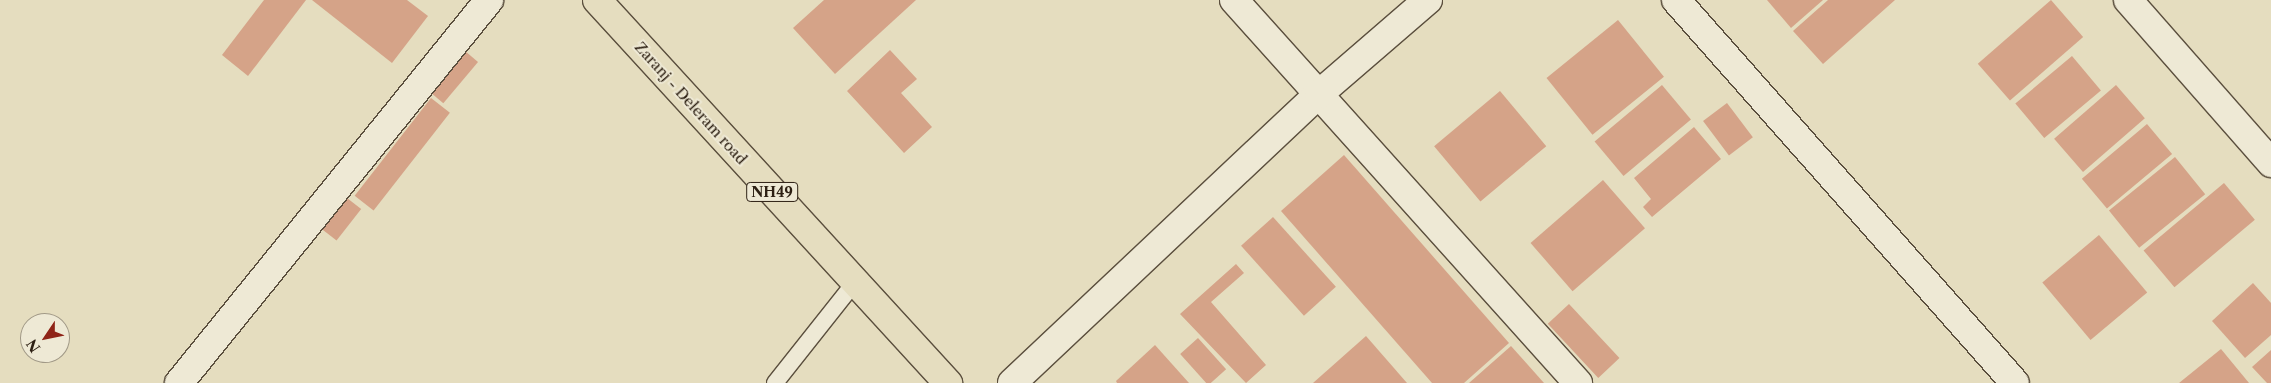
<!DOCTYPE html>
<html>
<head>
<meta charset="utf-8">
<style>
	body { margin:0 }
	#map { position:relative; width:2271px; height:383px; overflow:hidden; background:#e5ddbf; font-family:"Libre Caslon Text",serif }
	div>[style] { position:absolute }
	.building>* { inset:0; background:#d5a388; transform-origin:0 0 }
	.roads { filter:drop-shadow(1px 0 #5b4f3e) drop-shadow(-1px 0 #5b4f3e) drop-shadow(0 1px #5b4f3e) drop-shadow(0 -1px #5b4f3e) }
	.service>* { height:16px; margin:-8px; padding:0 8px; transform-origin:8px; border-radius:8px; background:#eee9d5 }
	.minor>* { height:28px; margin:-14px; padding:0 14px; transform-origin:14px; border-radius:14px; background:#eee9d5 }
	.trunk>* { height:28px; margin:-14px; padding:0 14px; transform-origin:14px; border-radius:14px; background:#e5ddbf }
	span { translate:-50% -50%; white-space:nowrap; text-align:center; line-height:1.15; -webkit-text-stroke:4px #eee9d5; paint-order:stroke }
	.shield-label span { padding:1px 4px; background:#eee9d5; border:1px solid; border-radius:4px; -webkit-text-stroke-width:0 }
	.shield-label { font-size:14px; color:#2d2013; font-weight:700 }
	.street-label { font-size:15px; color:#2d2013 }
	.north { position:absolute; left:20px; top:313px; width:50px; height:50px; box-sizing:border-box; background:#eee9d5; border:1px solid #a19987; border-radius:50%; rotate:236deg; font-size:14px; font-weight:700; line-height:20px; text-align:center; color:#2d2013 }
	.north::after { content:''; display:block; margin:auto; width:18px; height:22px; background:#8f2418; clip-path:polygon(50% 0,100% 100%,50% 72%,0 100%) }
</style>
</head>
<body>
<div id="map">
	<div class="building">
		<div style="clip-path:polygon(264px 0,306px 0,248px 76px,222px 55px)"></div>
		<div style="clip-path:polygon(312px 0,407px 0,428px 16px,392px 63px)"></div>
		<div style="clip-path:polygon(824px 0,916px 0,835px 74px,793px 28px)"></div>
		<div style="clip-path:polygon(1767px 0,1823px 0,1791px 28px)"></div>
		<div style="clip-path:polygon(1828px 0,1895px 0,1823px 64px,1793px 31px)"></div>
		<div style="left:2051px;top:0;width:49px;height:97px;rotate:49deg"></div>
		<div style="left:1618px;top:20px;width:73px;height:92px;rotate:51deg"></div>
		<div style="clip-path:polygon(890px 50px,917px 79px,901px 93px,932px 127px,904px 153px,847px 91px)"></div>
		<div style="left:465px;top:51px;width:17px;height:54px;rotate:40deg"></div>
		<div style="left:2072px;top:56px;width:45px;height:74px;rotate:50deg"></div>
		<div style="left:1662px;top:85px;width:45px;height:88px;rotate:50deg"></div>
		<div style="left:2116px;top:85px;width:44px;height:82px;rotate:49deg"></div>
		<div style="left:1500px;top:91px;width:72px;height:86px;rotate:50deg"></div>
		<div style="left:431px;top:98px;width:24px;height:124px;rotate:38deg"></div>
		<div style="left:1727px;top:103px;width:43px;height:30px;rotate:53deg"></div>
		<div style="left:2147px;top:124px;width:39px;height:85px;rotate:50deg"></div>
		<div style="clip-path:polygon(1694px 127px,1721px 159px,1652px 217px,1643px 207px,1651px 199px,1634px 178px)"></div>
		<div style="clip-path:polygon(1344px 155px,1509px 343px,1464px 383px,1432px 383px,1281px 211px)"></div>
		<div style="left:2175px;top:157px;width:48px;height:85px;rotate:51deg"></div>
		<div style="left:1603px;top:180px;width:64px;height:96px;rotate:49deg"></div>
		<div style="left:2224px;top:183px;width:48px;height:105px;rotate:50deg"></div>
		<div style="left:347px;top:198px;width:18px;height:40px;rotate:38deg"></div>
		<div style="left:1273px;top:217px;width:94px;height:43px;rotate:48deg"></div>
		<div style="left:2099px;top:235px;width:75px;height:74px;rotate:50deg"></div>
		<div style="clip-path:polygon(1236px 264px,1244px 273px,1211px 302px,1266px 365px,1246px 383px,1180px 314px)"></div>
		<div style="clip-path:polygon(2253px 283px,2271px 303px,2271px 335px,2245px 358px,2212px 321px)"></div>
		<div style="left:1569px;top:304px;width:74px;height:29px;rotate:47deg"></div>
		<div style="clip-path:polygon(1366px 336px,1407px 383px,1313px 383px)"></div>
		<div style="left:1198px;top:338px;width:42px;height:24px;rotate:48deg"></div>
		<div style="clip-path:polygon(1155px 345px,1189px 383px,1117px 383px,1116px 381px)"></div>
		<div style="clip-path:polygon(1511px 346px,1544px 383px,1469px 383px)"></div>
		<div style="clip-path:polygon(2221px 349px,2249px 383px,2179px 383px)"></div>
		<div style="clip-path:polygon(2271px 350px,2271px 383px,2267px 383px,2252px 367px)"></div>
	</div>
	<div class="roads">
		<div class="service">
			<div style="left:775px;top:383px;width:129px;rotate:-51.6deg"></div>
		</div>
		<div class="minor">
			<div style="left:1234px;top:0;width:515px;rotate:48.07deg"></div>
			<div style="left:1676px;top:0;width:511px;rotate:48.49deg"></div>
			<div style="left:2128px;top:0;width:217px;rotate:48.7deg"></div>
			<div style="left:179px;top:383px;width:493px;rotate:-51deg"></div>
			<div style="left:1012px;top:383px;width:422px;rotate:-43.3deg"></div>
			<div style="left:1319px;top:94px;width:144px;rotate:-40.8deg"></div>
		</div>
		<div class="trunk">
			<div style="left:597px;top:0;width:520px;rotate:47.5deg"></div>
		</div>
	</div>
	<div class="shield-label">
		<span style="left:772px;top:192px">NH49</span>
	</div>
	<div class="street-label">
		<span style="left:691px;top:103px;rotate:48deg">Zaranj - Deleram road</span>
	</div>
	<div class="north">N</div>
</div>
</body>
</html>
